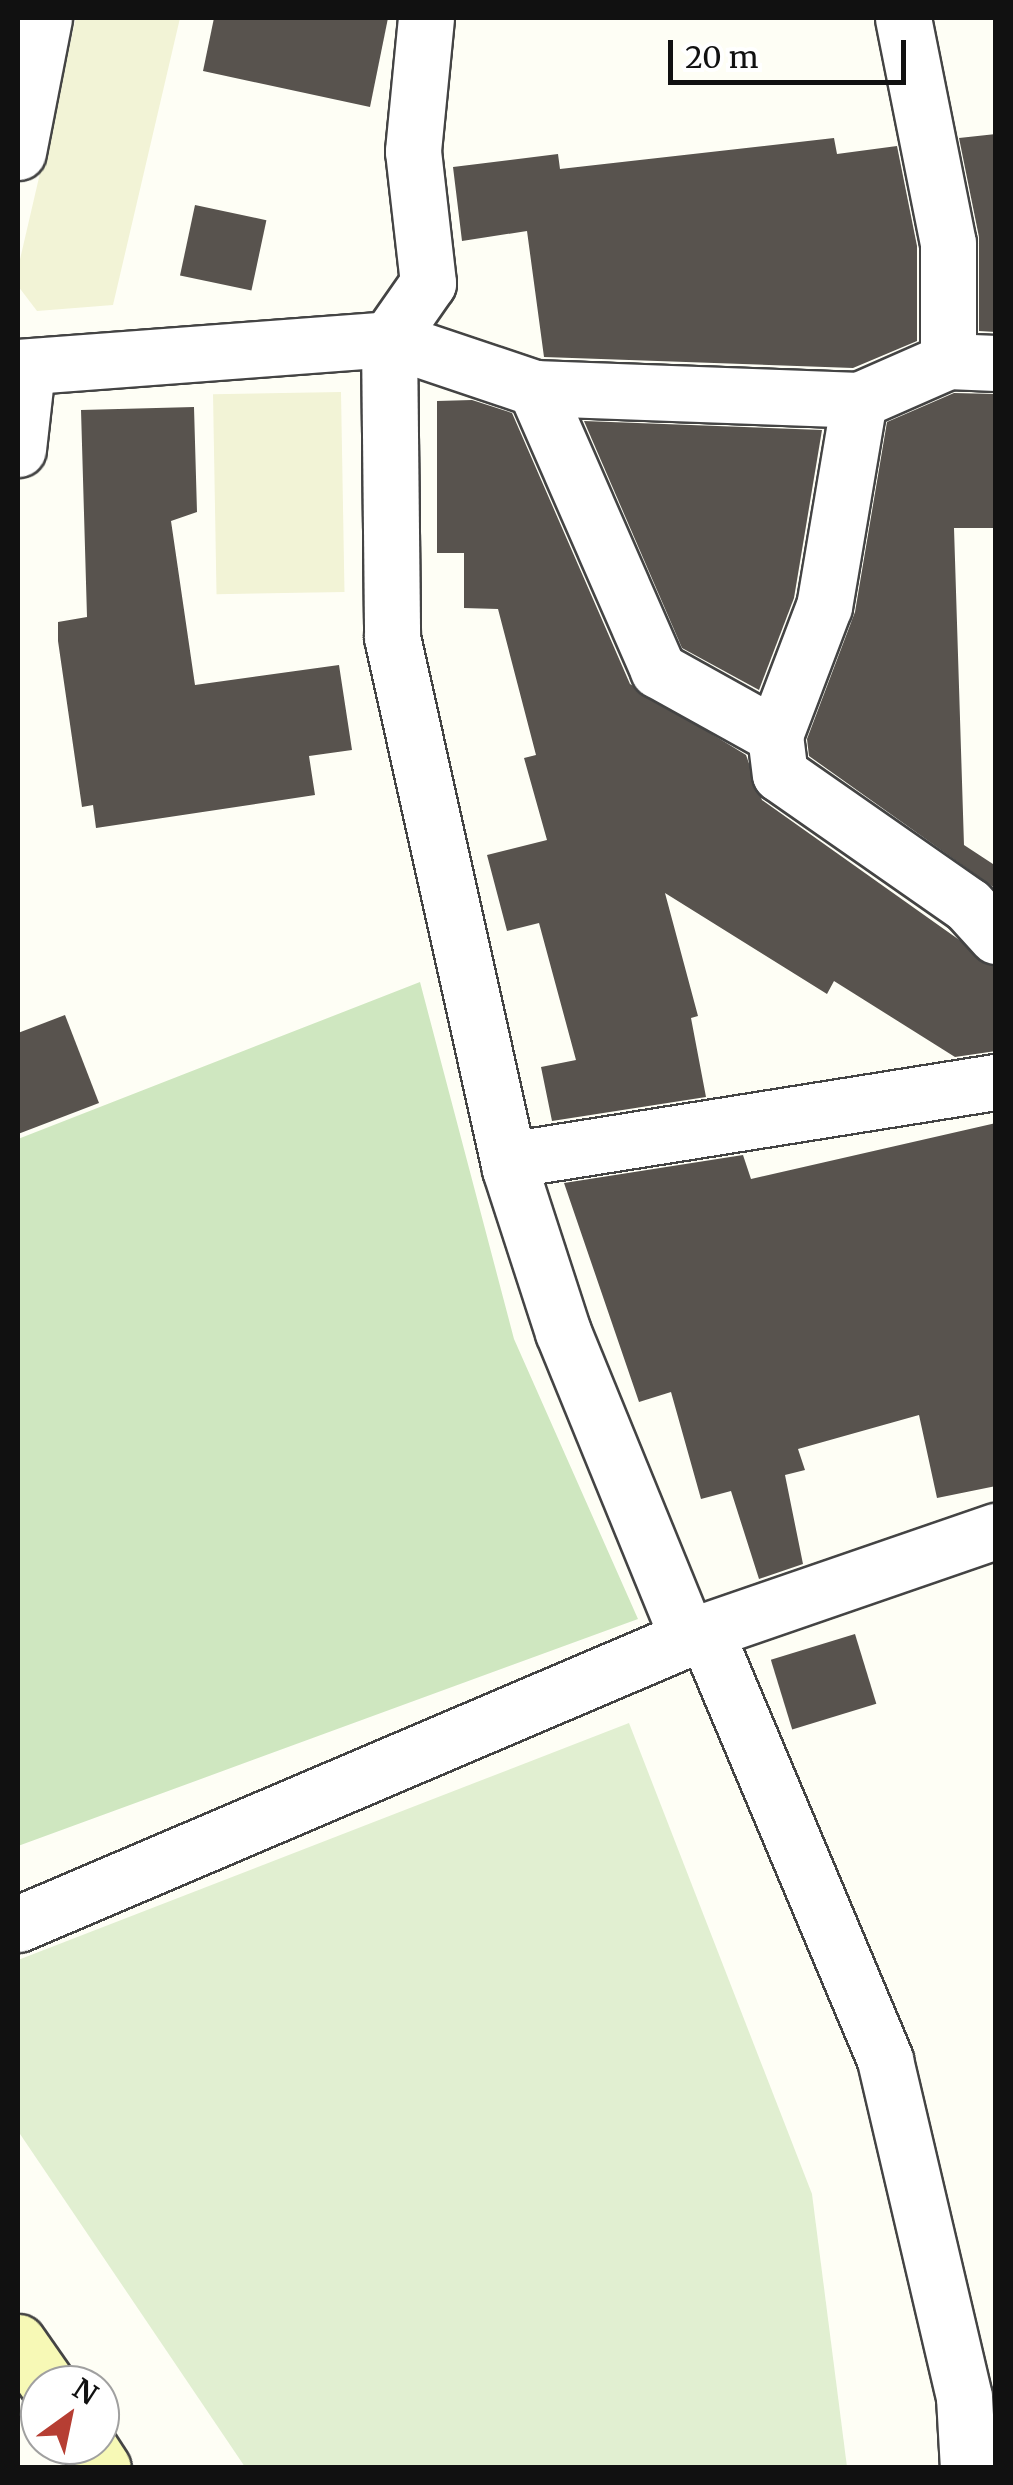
<!DOCTYPE html>
<html>
<head>
<meta charset="utf-8">
<style>
	body { margin:0 }
	#map { position:relative; width:1013px; height:2485px; overflow:hidden; background:#fefef5; font-family:Merriweather,serif }
	div>[style] { position:absolute }
	.farmland>* { inset:0; background:#f2f3d6; transform-origin:0 0 }
	.green>* { inset:0; background:#cfe7c0 }
	.pitch>* { inset:0; background:#e1efd1 }
	.building>* { inset:0; background:#58534e; transform-origin:0 0 }
	.roads { filter:drop-shadow(2px 0 #444) drop-shadow(-2px 0 #444) drop-shadow(0 2px #444) drop-shadow(0 -2px #444) }
	.street>* { height:55px; margin:-27.5px; padding:0 27.5px; transform-origin:27.5px; border-radius:27.5px; background:#fff }
	.secondary>* { height:55px; margin:-27.5px; padding:0 27.5px; transform-origin:27.5px; border-radius:27.5px; background:#f7f9b6 }
	span { translate:-50% -50%; white-space:nowrap; text-align:center; line-height:1.15; -webkit-text-stroke:10px #fff; paint-order:stroke }
	.frame { position:absolute; inset:0; border:20px solid #111; pointer-events:none }
	.north { position:absolute; left:20px; top:2365px; width:100px; height:100px; box-sizing:border-box; background:#fff; border:2px solid #a0a0a0; border-radius:50%; rotate:33deg; font-size:28px; font-weight:700; line-height:40px; text-align:center; color:#111 }
	.north::after { content:''; display:block; margin:auto; width:35px; height:45px; background:#b63e33; clip-path:polygon(50% 0,100% 100%,50% 72%,0 100%) }
	.scale { position:absolute; left:668px; top:40px; width:238px; height:45px; box-sizing:border-box; border:5px solid #111; border-top:0; padding-left:12px; font-size:30px; line-height:35px; white-space:nowrap; color:#111; -webkit-text-stroke:8px #fff; paint-order:stroke }
</style>
</head>
<body>
<div id="map">
	<div class="farmland">
		<div style="clip-path:polygon(76px 18px,180px 18px,113px 305px,37px 311px,18px 286px,18px 268px)"></div>
		<div style="left:341px;top:392px;width:200px;height:128px;rotate:89deg"></div>
	</div>
	<div class="green">
		<div style="clip-path:polygon(420px 982px,514px 1339px,638px 1619px,18px 1846px,18px 1139px)"></div>
	</div>
	<div class="pitch">
		<div style="clip-path:polygon(629px 1723px,812px 2194px,847px 2467px,245px 2467px,18px 2131px,18px 1960px)"></div>
	</div>
	<div class="building">
		<div style="clip-path:polygon(214px 18px,388px 18px,370px 107px,203px 71px)"></div>
		<div style="clip-path:polygon(996px 134px,996px 332px,979px 331px,979px 237px,959px 138px)"></div>
		<div style="clip-path:polygon(834px 138px,837px 154px,897px 146px,917px 246px,917px 341px,853px 368px,544px 357px,527px 231px,462px 241px,453px 167px,558px 154px,560px 169px)"></div>
		<div style="left:195px;top:205px;width:73px;height:72px;rotate:12deg"></div>
		<div style="clip-path:polygon(954px 393px,996px 394px,996px 528px,954px 528px,964px 845px,996px 866px,996px 889px,809px 756px,807px 739px,855px 612px,887px 422px)"></div>
		<div style="clip-path:polygon(472px 400px,512px 413px,630px 684px,746px 755px,762px 800px,996px 966px,996px 1051px,955px 1057px,834px 981px,827px 994px,665px 893px,698px 1016px,691px 1018px,706px 1097px,552px 1121px,541px 1067px,576px 1060px,539px 923px,507px 931px,487px 855px,547px 840px,524px 758px,536px 755px,498px 609px,464px 608px,464px 553px,437px 553px,437px 401px)"></div>
		<div style="clip-path:polygon(194px 407px,197px 512px,171px 521px,195px 685px,339px 665px,352px 750px,309px 756px,315px 795px,96px 828px,93px 805px,82px 807px,58px 641px,58px 622px,87px 617px,81px 410px)"></div>
		<div style="clip-path:polygon(584px 421px,822px 430px,794px 598px,759px 690px,682px 648px)"></div>
		<div style="clip-path:polygon(65px 1015px,99px 1103px,18px 1134px,18px 1033px)"></div>
		<div style="clip-path:polygon(996px 1123px,996px 1486px,937px 1498px,919px 1415px,798px 1449px,805px 1470px,785px 1475px,803px 1564px,759px 1579px,731px 1491px,701px 1499px,671px 1392px,639px 1402px,564px 1183px,743px 1155px,751px 1179px)"></div>
		<div style="left:855px;top:1634px;width:73px;height:88px;rotate:73deg"></div>
	</div>
	<div class="roads">
		<div class="street">
			<div style="left:426px;top:18px;width:134px;rotate:95.6deg"></div>
			<div style="left:413px;top:151px;width:133px;rotate:83.5deg"></div>
			<div style="left:428px;top:283px;width:68px;rotate:124.9deg"></div>
			<div style="left:389px;top:339px;width:298px;rotate:89.4deg"></div>
			<div style="left:392px;top:637px;width:545px;rotate:77.49deg"></div>
			<div style="left:510px;top:1169px;width:171px;rotate:72deg"></div>
			<div style="left:563px;top:1332px;width:331px;rotate:67.8deg"></div>
			<div style="left:903px;top:18px;width:229px;rotate:78.7deg"></div>
			<div style="left:948px;top:243px;width:118px;rotate:90deg"></div>
			<div style="left:18px;top:152px;width:136px;rotate:-79deg"></div>
			<div style="left:996px;top:363px;width:48px;rotate:-177.6deg"></div>
			<div style="left:948px;top:361px;width:97px;rotate:156.3deg"></div>
			<div style="left:859px;top:400px;width:209px;rotate:99.6deg"></div>
			<div style="left:824px;top:606px;width:138px;rotate:110.8deg"></div>
			<div style="left:775px;top:735px;width:39px;rotate:83deg"></div>
			<div style="left:780px;top:774px;width:229px;rotate:34.9deg"></div>
			<div style="left:968px;top:905px;width:42px;rotate:47.9deg"></div>
			<div style="left:18px;top:367px;width:372px;rotate:-4.3deg"></div>
			<div style="left:389px;top:339px;width:154px;rotate:18.6deg"></div>
			<div style="left:535px;top:388px;width:324px;rotate:2.1deg"></div>
			<div style="left:535px;top:388px;width:308px;rotate:66.4deg"></div>
			<div style="left:658px;top:670px;width:134px;rotate:29.1deg"></div>
			<div style="left:18px;top:449px;width:81px;rotate:-83.6deg"></div>
			<div style="left:508px;top:1160px;width:494px;rotate:-9.1deg"></div>
			<div style="left:705px;top:1631px;width:465px;rotate:67.2deg"></div>
			<div style="left:885px;top:2060px;width:346px;rotate:76.8deg"></div>
			<div style="left:964px;top:2397px;width:71px;rotate:86.8deg"></div>
			<div style="left:18px;top:1924px;width:747px;rotate:-23.1deg"></div>
			<div style="left:705px;top:1631px;width:308px;rotate:-19deg"></div>
		</div>
		<div class="secondary">
			<div style="left:18px;top:2342px;width:52px;rotate:55.1deg"></div>
			<div style="left:88px;top:2445px;width:27px;rotate:57deg"></div>
		</div>
	</div>
	<div class="frame"></div>
	<div class="north">N</div>
	<div class="scale">20 m</div>
</div>
</body>
</html>
